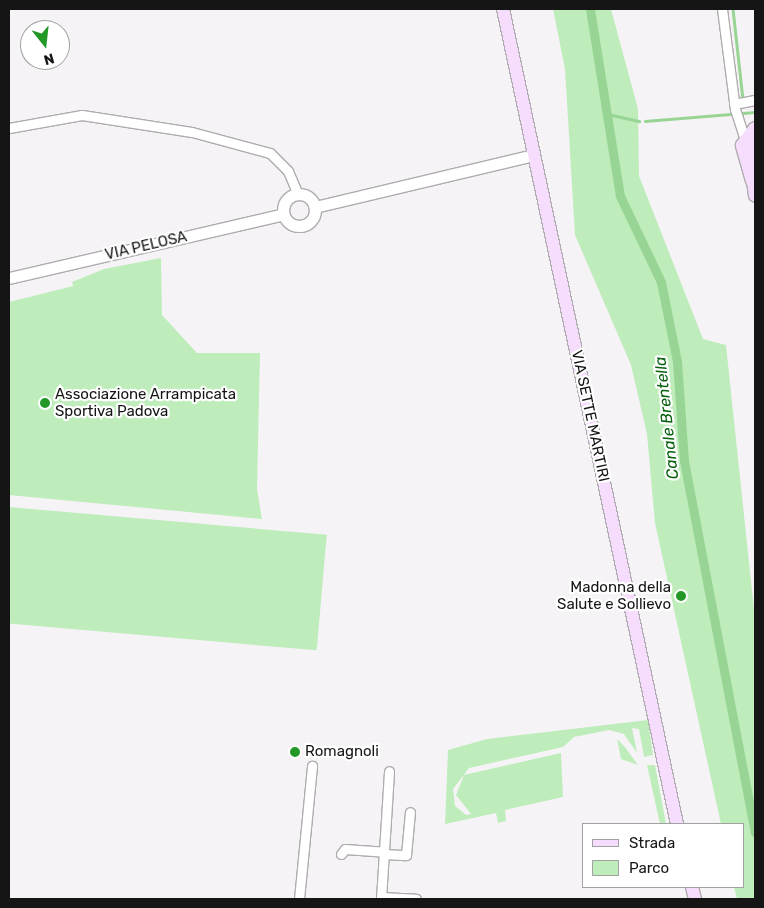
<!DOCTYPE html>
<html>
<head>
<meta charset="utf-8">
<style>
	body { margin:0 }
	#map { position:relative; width:764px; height:908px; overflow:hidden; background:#f6f3f7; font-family:Rubik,sans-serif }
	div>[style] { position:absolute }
	.green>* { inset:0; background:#beedbb; transform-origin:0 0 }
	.stream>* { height:2.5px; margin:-1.25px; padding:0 1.25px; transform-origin:1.25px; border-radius:1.25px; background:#98d595 }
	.canal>* { height:9px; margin:-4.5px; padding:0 4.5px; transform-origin:4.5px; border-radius:4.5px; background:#98d595 }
	.roads { filter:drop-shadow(1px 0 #afacaf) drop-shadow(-1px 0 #afacaf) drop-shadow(0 1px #afacaf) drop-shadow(0 -1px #afacaf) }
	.minor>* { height:9px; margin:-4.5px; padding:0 4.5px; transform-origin:4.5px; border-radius:4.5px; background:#fff }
	.tertiary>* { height:11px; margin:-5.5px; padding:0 5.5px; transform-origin:5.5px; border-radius:5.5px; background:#fff }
	.tertiary>.ring { margin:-5.5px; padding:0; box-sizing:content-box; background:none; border:11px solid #fff; border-radius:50% }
	.secondary>* { height:12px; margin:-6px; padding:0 6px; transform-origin:6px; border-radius:6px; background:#f7ddfd }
	.dots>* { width:14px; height:14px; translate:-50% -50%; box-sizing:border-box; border:2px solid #fff; border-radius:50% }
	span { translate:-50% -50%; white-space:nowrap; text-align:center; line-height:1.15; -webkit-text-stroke:4.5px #fff; paint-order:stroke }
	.street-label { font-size:15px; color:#161516 }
	.poi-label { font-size:15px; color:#161516 }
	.left { translate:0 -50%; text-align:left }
	.right { translate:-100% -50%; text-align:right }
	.water-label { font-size:16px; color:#07610e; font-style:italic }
	.frame { position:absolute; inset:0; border:10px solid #161516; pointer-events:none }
	.legend { position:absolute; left:582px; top:823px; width:162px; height:65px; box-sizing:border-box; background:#fff; border:1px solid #a2a1a2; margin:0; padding:6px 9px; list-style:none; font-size:15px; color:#161516 }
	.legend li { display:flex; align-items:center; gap:10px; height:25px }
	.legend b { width:25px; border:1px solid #a2a1a2 }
	.north { position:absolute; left:20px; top:20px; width:50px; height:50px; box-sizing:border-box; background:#fff; border:1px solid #a2a1a2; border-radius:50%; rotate:164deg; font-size:14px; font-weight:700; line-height:20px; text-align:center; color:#161516 }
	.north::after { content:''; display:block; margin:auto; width:18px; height:22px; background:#239827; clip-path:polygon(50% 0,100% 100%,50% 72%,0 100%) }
</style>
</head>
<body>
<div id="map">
	<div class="green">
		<div style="clip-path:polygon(553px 9px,611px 9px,638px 109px,639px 176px,703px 339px,726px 345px,755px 619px,755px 899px,737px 899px,734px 887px,743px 887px,743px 824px,721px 824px,655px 523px,647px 434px,631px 365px,575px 235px,565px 69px)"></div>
		<div style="clip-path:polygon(161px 258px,162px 315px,197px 353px,260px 353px,257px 489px,262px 519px,9px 495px,9px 302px,73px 286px,72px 282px,104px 269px)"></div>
		<div style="left:9px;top:507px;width:319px;height:116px;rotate:5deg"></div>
		<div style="clip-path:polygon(648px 720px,653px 755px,644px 757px,639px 729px,632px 728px,637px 753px,624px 734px,609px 730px,574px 737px,563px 747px,469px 768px,453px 789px,455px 806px,466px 815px,471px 814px,456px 795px,464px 775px,561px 753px,563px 797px,505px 810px,506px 821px,498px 823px,496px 813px,445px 824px,448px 750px,487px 739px)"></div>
		<div style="clip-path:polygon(617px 739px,625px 747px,638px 765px,621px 759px)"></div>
		<div style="clip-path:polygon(647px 765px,655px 765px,666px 824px,660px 824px)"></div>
	</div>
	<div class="stream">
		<div style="left:733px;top:9px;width:91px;rotate:83.7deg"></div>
		<div style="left:608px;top:114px;width:32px;rotate:13deg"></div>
		<div style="left:645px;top:121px;width:110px;rotate:-4.7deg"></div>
	</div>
	<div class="canal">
		<div style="left:590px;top:9px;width:189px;rotate:80.9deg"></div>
		<div style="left:620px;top:196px;width:95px;rotate:64.5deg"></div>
		<div style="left:661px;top:282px;width:81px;rotate:78.6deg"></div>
		<div style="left:677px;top:361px;width:100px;rotate:86deg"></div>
		<div style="left:684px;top:461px;width:378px;rotate:79.2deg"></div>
	</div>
	<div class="roads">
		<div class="minor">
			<div style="left:722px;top:9px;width:101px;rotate:82.6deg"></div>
			<div style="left:735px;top:109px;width:38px;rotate:72deg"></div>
			<div style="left:734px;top:104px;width:21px;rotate:-11deg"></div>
			<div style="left:9px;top:128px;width:74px;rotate:-10.1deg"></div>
			<div style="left:82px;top:115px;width:111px;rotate:8.8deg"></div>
			<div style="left:192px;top:132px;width:81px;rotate:15.1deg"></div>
			<div style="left:270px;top:153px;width:25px;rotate:45deg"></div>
			<div style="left:288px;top:171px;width:25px;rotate:67deg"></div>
			<div style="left:341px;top:854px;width:6px;rotate:-51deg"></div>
			<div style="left:345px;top:849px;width:39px;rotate:4deg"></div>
			<div style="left:384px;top:854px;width:22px;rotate:3deg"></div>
			<div style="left:406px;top:855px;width:43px;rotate:-84.7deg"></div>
			<div style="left:381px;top:897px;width:35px;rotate:3deg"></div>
			<div style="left:299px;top:899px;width:134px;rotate:-84.4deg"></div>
			<div style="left:381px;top:899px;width:128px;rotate:-86.4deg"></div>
		</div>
		<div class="tertiary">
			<div class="ring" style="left:283px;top:194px;width:21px;height:21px"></div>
			<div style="left:315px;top:207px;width:224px;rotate:-13.4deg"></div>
			<div style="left:9px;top:278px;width:281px;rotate:-13.1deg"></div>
		</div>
		<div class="secondary">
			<div style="left:503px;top:9px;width:833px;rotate:77.95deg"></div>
			<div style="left:755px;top:141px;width:13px;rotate:119deg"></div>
			<div style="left:749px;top:152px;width:44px;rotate:82.2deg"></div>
			<div style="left:752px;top:181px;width:37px;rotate:-106deg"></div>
			<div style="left:742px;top:145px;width:21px;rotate:-53deg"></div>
			<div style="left:692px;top:887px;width:12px;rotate:76deg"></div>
		</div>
	</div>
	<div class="dots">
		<div style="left:45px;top:403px;background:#239827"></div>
		<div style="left:681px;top:596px;background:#239827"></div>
		<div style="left:295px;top:752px;background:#239827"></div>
	</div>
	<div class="street-label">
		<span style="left:146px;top:246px;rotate:-13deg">VIA PELOSA</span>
		<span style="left:590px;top:416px;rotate:78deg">VIA SETTE MARTIRI</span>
	</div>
	<div class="poi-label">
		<span class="left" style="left:55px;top:403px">Associazione Arrampicata<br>Sportiva Padova</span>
		<span class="right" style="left:671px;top:596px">Madonna della<br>Salute e Sollievo</span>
		<span class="left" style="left:305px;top:752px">Romagnoli</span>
	</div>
	<div class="water-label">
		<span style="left:667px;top:418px;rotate:-96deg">Canale Brentella</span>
	</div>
	<div class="frame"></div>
	<ul class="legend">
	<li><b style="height:6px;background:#f7ddfd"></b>Strada</li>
	<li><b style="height:14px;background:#beedbb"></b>Parco</li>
	</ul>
	<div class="north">N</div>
</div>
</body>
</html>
